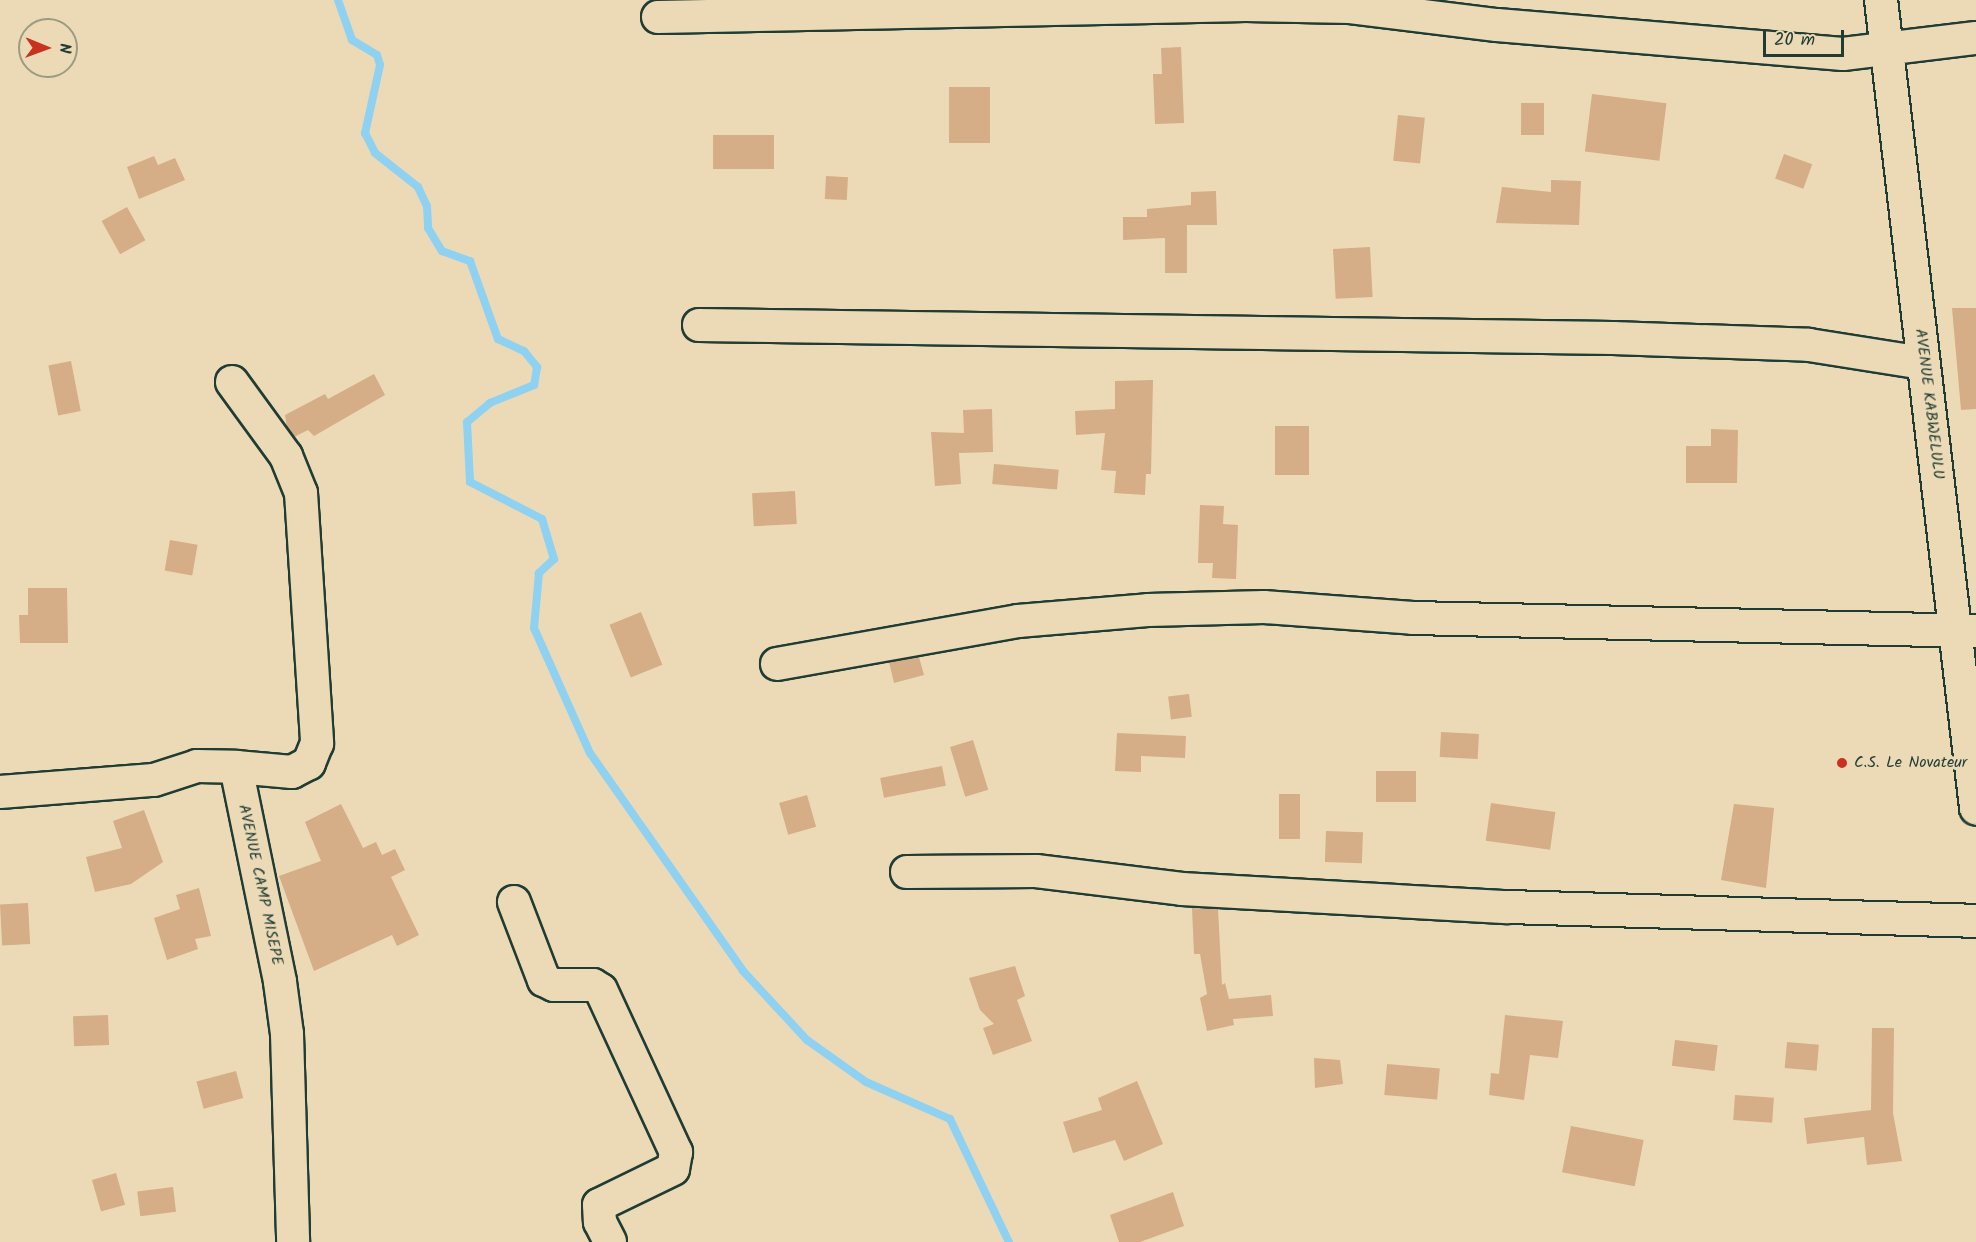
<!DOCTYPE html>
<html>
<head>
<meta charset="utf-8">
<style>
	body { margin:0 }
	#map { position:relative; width:1976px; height:1242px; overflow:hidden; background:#ecdab7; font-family:Kalam,sans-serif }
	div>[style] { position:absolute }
	.stream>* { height:8px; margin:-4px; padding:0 4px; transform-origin:4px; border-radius:4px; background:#8fd1f1 }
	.building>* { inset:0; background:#d5ad86; transform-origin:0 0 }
	.roads { filter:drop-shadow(2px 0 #1f3d34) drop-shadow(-2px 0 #1f3d34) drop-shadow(0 2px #1f3d34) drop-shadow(0 -2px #1f3d34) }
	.minor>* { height:32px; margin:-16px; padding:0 16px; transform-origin:16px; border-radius:16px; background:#ecdab7 }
	.dots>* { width:16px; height:16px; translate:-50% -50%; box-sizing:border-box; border:3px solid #ecdab7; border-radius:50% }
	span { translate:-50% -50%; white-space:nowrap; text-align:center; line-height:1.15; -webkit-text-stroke:6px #ecdab7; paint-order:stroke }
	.street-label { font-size:16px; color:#1f3d34 }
	.poi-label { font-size:16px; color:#1f3d34 }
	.left { translate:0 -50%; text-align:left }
	.north { position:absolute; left:18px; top:18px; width:60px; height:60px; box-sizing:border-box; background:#ecdab7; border:2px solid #9a9b83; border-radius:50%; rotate:91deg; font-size:16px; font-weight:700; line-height:24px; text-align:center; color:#1f3d34 }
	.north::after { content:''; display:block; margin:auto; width:21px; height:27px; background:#c8321e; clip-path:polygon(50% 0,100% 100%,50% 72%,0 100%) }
	.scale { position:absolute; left:1763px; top:30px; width:81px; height:27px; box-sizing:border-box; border:3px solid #1f3d34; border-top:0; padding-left:8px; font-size:18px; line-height:21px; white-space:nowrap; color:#1f3d34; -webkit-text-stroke:4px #ecdab7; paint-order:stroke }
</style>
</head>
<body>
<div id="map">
	<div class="stream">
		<div style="left:338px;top:0;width:42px;rotate:70.7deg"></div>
		<div style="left:352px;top:40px;width:29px;rotate:31deg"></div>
		<div style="left:377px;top:55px;width:10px;rotate:73deg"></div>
		<div style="left:380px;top:65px;width:70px;rotate:102.4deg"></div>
		<div style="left:365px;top:133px;width:22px;rotate:63deg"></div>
		<div style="left:375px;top:153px;width:55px;rotate:38.3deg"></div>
		<div style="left:418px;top:187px;width:21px;rotate:65deg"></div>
		<div style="left:427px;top:206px;width:22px;rotate:87deg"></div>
		<div style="left:428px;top:228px;width:27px;rotate:59deg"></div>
		<div style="left:442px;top:251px;width:30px;rotate:20deg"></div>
		<div style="left:470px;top:261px;width:83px;rotate:70.3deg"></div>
		<div style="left:498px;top:339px;width:29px;rotate:25deg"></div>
		<div style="left:524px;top:351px;width:21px;rotate:51deg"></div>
		<div style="left:537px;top:367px;width:18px;rotate:99deg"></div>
		<div style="left:534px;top:385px;width:48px;rotate:157.8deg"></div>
		<div style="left:490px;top:403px;width:30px;rotate:140deg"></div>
		<div style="left:467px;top:422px;width:60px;rotate:87.1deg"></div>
		<div style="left:470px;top:482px;width:81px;rotate:27.2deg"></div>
		<div style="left:542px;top:519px;width:42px;rotate:73.3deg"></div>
		<div style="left:554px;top:559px;width:21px;rotate:137deg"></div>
		<div style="left:539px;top:573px;width:55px;rotate:95.2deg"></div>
		<div style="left:534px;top:628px;width:137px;rotate:65.9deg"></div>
		<div style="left:590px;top:753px;width:266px;rotate:54.9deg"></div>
		<div style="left:743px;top:971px;width:94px;rotate:47.2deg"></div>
		<div style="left:807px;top:1040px;width:72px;rotate:35.4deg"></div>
		<div style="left:866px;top:1082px;width:92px;rotate:23.8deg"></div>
		<div style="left:950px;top:1119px;width:136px;rotate:64.4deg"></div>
	</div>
	<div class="building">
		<div style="clip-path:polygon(1181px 47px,1184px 123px,1155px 124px,1153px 74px,1162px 74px,1161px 48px)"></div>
		<div style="left:949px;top:87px;width:41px;height:56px"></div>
		<div style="left:1592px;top:94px;width:75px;height:58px;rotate:7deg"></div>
		<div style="left:1521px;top:103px;width:23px;height:32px"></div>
		<div style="left:1398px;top:115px;width:27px;height:46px;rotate:6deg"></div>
		<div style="left:713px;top:135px;width:61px;height:34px"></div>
		<div style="left:1784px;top:154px;width:30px;height:26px;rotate:20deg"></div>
		<div style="clip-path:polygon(154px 156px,158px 165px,175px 158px,185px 180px,139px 199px,127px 167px)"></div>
		<div style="left:826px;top:176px;width:22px;height:23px;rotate:3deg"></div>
		<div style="clip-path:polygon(1551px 180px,1581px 181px,1579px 225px,1496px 223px,1502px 187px,1551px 192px)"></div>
		<div style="clip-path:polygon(1216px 191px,1217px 225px,1187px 225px,1187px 273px,1165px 273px,1165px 238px,1123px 240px,1123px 217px,1147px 217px,1147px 209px,1191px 205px,1191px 192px)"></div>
		<div style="left:127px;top:207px;width:38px;height:29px;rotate:61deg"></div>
		<div style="left:1370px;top:247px;width:50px;height:37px;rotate:87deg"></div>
		<div style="clip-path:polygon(1952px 308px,1976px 308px,1976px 409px,1961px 410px)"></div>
		<div style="left:71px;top:361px;width:51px;height:23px;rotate:79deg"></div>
		<div style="clip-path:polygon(374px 374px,385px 395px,314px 436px,308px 430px,294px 437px,287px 427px,285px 415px,325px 394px,328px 399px)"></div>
		<div style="clip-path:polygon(1153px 380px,1151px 474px,1146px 474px,1145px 495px,1114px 493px,1116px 471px,1101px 470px,1105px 433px,1076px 435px,1075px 411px,1115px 409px,1115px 381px)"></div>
		<div style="clip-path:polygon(992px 409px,993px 452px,959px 453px,961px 484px,935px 486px,931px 432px,964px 433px,963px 410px)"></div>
		<div style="left:1275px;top:426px;width:34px;height:49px"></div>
		<div style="clip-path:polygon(1711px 429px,1738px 430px,1737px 483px,1686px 483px,1686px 446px,1711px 446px)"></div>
		<div style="left:994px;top:464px;width:65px;height:20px;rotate:5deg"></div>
		<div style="left:795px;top:491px;width:33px;height:43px;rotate:87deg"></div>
		<div style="clip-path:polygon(1200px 505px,1224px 506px,1223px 524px,1238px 525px,1236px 579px,1212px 578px,1213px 563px,1198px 563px)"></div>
		<div style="left:170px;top:540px;width:28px;height:31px;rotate:10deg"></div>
		<div style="clip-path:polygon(28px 588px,67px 588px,68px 643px,20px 643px,19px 615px,28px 615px)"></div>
		<div style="left:641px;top:612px;width:57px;height:34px;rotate:68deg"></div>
		<div style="clip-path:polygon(919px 657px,924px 675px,894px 683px,889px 662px)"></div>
		<div style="left:1189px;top:694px;width:23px;height:21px;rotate:83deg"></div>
		<div style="left:1441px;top:732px;width:38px;height:25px;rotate:3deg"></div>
		<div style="clip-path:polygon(1117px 733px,1186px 736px,1185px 758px,1141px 756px,1141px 772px,1115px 771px)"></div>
		<div style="left:973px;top:740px;width:52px;height:24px;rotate:73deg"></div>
		<div style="left:942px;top:766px;width:20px;height:63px;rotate:79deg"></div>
		<div style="left:1376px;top:771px;width:40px;height:31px"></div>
		<div style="left:1279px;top:794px;width:21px;height:45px"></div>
		<div style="left:807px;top:795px;width:33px;height:29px;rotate:74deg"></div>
		<div style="left:1491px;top:803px;width:65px;height:38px;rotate:8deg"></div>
		<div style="clip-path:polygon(341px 804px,363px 848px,376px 842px,382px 855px,395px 849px,405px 870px,391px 877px,419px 935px,397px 946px,392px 935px,314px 971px,279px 876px,321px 861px,305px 822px)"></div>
		<div style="clip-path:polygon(1734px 804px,1774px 808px,1766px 888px,1721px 880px)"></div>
		<div style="clip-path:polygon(144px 810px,163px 862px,131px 884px,95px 892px,86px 857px,122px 848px,113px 821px)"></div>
		<div style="left:1326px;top:831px;width:37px;height:31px;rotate:2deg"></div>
		<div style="clip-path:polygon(199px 888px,211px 936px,195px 939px,198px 949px,167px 960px,154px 918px,180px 909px,176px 895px)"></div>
		<div style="left:28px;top:903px;width:41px;height:28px;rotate:87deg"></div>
		<div style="clip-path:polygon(1192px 908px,1218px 909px,1222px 985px,1225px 983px,1229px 999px,1271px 995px,1273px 1016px,1233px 1019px,1234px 1025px,1207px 1031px,1200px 998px,1207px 994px,1200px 954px,1194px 954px)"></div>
		<div style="clip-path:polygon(1015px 966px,1025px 996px,1017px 1000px,1032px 1041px,993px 1055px,983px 1028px,994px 1024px,980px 1010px,969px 978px)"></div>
		<div style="left:108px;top:1015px;width:30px;height:35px;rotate:88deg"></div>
		<div style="clip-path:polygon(1505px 1015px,1563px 1021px,1558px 1058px,1530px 1055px,1524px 1100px,1489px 1095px,1491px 1073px,1499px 1074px)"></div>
		<div style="clip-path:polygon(1872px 1028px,1894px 1028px,1893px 1113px,1902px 1161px,1867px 1165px,1864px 1137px,1807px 1144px,1804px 1118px,1871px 1110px)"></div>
		<div style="left:1675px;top:1040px;width:43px;height:26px;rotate:7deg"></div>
		<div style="left:1787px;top:1042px;width:32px;height:26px;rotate:5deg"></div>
		<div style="clip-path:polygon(1314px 1058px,1340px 1060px,1343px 1084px,1315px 1088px)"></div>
		<div style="left:1387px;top:1064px;width:53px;height:31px;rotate:5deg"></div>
		<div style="left:236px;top:1071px;width:28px;height:41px;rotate:75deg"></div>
		<div style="clip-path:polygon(1137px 1081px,1163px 1144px,1124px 1161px,1115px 1140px,1073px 1153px,1063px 1122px,1102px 1110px,1098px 1098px)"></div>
		<div style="left:1735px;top:1095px;width:39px;height:25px;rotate:4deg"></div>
		<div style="left:1571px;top:1126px;width:74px;height:47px;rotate:11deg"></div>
		<div style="left:116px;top:1173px;width:33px;height:25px;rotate:74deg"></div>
		<div style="left:173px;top:1187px;width:25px;height:36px;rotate:83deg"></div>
		<div style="clip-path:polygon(1173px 1192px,1184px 1226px,1140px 1242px,1119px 1242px,1110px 1215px)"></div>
	</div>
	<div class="roads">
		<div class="minor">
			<div style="left:1881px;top:0;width:814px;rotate:83.29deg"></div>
			<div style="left:658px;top:17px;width:588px;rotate:-1.17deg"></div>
			<div style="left:1246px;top:5px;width:104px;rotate:1.1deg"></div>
			<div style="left:1350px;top:7px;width:148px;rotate:7deg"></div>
			<div style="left:1497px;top:25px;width:347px;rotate:4.8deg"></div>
			<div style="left:1843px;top:54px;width:134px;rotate:-6.9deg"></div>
			<div style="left:699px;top:325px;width:914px;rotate:0.81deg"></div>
			<div style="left:1613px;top:338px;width:196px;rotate:2deg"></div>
			<div style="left:1809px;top:345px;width:115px;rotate:9deg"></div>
			<div style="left:232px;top:382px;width:92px;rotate:53.9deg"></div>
			<div style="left:286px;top:456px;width:40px;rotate:68deg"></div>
			<div style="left:301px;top:493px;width:251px;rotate:86.3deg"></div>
			<div style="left:317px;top:743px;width:22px;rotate:112deg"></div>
			<div style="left:309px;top:763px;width:19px;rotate:152deg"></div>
			<div style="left:292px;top:772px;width:56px;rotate:-174.9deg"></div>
			<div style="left:777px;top:664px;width:245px;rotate:-10.1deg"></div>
			<div style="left:1018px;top:621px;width:130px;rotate:-4.8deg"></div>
			<div style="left:1148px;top:610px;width:116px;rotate:-1.5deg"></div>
			<div style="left:1264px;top:607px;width:149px;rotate:4.2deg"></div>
			<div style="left:1413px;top:618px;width:563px;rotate:1.32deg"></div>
			<div style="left:0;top:792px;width:154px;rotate:-4.5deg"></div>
			<div style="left:154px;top:780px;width:45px;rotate:-18deg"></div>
			<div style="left:197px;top:766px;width:39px;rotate:1deg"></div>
			<div style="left:236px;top:767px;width:219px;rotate:78.4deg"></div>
			<div style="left:280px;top:982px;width:52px;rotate:82.3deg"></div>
			<div style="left:287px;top:1034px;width:208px;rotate:88.3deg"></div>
			<div style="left:907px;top:872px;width:129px;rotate:-0.4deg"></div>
			<div style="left:1036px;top:871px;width:147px;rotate:7deg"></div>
			<div style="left:1182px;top:889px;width:326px;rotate:3.2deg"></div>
			<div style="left:1508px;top:907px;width:468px;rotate:1.7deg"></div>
			<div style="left:514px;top:902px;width:84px;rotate:69deg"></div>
			<div style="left:544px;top:980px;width:11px;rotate:27deg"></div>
			<div style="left:554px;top:985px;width:39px"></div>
			<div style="left:593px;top:985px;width:9px;rotate:32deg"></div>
			<div style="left:601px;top:990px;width:179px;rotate:65.2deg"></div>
			<div style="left:676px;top:1152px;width:17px;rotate:100deg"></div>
			<div style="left:673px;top:1169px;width:82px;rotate:154.1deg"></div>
			<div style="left:599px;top:1205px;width:17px;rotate:87deg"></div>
			<div style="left:600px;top:1222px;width:22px;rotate:63deg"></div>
		</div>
	</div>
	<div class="dots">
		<div style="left:1842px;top:763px;background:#c8321e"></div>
	</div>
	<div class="street-label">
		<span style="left:1929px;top:404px;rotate:83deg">AVENUE KABWELULU</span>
		<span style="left:260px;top:885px;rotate:78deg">AVENUE CAMP MISEPE</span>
	</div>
	<div class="poi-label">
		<span class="left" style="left:1854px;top:763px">C.S. Le Novateur</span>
	</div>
	<div class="north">N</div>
	<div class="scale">20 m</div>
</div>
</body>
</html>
